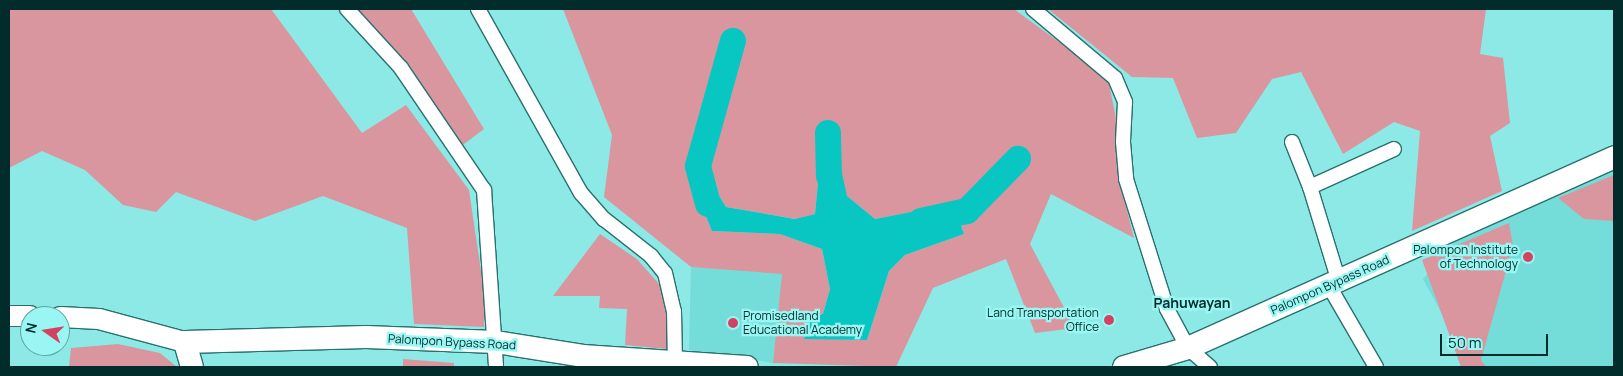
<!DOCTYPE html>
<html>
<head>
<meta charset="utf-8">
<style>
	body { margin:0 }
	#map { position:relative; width:1623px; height:376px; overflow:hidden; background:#8ce9e5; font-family:Manrope,sans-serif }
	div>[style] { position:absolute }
	.built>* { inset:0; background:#75ddd9 }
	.green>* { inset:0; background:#da969e }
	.water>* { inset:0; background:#08c7c3 }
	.river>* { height:26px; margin:-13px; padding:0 13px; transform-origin:13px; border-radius:13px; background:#08c7c3 }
	.roads { filter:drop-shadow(1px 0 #28716f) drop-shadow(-1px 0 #28716f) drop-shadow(0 1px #28716f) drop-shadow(0 -1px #28716f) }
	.street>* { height:14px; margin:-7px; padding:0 7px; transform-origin:7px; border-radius:7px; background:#fff }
	.secondary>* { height:20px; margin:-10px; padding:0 10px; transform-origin:10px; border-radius:10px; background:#fff }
	.primary>* { height:22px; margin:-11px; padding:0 11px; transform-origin:11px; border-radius:11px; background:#fff }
	.dots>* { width:14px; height:14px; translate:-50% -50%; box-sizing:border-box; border:2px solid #9af6f2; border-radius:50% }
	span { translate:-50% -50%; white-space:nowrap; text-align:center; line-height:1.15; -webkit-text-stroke:4.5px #9af6f2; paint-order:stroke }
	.poi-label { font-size:12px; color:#012c2b }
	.right { translate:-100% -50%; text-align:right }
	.left { translate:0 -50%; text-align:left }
	.street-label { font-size:12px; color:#012c2b }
	.neighbourhood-label { font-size:14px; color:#012c2b; font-weight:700 }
	.frame { position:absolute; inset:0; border:10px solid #012c2b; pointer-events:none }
	.north { position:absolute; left:20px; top:306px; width:50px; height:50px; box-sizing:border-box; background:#9af6f2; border:1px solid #5da5a2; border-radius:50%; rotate:283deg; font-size:14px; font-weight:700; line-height:20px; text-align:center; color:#012c2b }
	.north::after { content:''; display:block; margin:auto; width:18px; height:22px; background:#d34361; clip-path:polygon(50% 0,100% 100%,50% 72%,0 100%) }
	.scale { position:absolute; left:1440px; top:334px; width:108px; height:22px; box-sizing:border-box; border:2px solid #012c2b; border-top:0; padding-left:6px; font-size:15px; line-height:18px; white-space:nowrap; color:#012c2b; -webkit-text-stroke:4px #9af6f2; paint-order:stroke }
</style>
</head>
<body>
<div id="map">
	<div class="built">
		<div style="clip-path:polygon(1614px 170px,1614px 367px,1471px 367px,1423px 279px,1460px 236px)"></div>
		<div style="clip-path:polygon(691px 267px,783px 273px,773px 363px,689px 350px)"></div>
	</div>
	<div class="green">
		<div style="clip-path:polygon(9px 9px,271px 9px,362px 133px,406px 105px,469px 190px,485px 298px,484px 327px,414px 324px,407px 228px,323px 196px,255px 221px,176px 192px,156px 212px,123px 205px,85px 170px,42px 151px,9px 168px)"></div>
		<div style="clip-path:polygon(355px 9px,411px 9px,484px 129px,460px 147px)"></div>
		<div style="clip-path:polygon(evenodd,563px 9px,1014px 9px,1108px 78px,1116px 119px,1123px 194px,1134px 238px,1051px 194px,1030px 244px,1075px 328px,1035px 333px,1006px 259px,933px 288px,896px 367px,773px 363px,782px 274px,691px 267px,604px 197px,612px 135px,563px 9px,822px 141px,847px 196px,875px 219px,953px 205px,964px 234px,905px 255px,889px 271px,867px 340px,804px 338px,810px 317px,823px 314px,830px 289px,822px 249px,780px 234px,712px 231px,698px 197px,699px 142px,710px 144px,711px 183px,726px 207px,796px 219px,815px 214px,822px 141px)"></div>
		<div style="clip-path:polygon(1048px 9px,1486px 9px,1480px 54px,1503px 58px,1510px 123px,1490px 136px,1502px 191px,1412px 231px,1420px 131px,1394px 122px,1343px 154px,1301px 72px,1272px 79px,1236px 133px,1197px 138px,1173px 78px,1132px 77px)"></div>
		<div style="clip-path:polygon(1614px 175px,1614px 221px,1584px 219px,1558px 198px)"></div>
		<div style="clip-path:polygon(1509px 223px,1513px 246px,1481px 360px,1486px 367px,1461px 367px,1422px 260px)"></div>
		<div style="clip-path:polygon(600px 234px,637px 259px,659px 284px,668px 311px,667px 349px,625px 345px,627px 309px,599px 308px,600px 296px,553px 296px)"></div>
		<div style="clip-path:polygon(118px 344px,160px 353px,177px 367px,69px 367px,71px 348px)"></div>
		<div style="clip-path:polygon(403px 359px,454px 363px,454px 367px,403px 367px)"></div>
	</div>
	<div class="water">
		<div style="clip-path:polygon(822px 141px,835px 142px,847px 196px,875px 219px,953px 204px,964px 234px,905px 255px,889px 271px,867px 340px,804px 339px,810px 317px,823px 314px,830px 289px,822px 249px,780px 234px,712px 231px,698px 197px,699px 142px,710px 144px,711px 183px,726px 207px,795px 219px,815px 214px)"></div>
	</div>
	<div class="river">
		<div style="left:828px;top:133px;width:43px;rotate:88.7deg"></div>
		<div style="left:708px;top:204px;width:39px;rotate:-105deg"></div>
		<div style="left:698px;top:166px;width:130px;rotate:-74.4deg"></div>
		<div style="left:921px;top:221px;width:47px;rotate:-12.3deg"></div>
		<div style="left:967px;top:211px;width:73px;rotate:-45.6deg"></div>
	</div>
	<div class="roads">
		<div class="street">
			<div style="left:347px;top:9px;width:80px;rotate:47.5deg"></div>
			<div style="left:401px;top:68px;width:148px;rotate:55.8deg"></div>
			<div style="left:484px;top:190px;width:177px;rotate:86.1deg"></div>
			<div style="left:478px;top:9px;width:211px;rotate:60.8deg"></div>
			<div style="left:581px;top:193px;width:35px;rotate:49deg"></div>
			<div style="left:604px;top:219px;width:60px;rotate:38.2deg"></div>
			<div style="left:651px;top:256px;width:22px;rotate:51deg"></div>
			<div style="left:665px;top:273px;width:39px;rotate:77deg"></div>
			<div style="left:674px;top:311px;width:50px;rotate:88.9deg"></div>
			<div style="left:1033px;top:9px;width:107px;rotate:40.1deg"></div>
			<div style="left:1115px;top:78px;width:26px;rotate:67deg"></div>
			<div style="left:1125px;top:102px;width:40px;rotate:92.9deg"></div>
			<div style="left:1123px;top:142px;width:37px;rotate:85deg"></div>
			<div style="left:1126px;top:179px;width:136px;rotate:72.5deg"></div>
			<div style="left:1167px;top:309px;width:44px;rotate:61.7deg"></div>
			<div style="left:1188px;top:348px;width:29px;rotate:41deg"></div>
			<div style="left:1292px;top:142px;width:48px;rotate:68.2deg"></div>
			<div style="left:1310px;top:187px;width:99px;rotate:73deg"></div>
			<div style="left:1310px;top:187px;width:92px;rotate:-24.3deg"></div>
			<div style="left:1329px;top:286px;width:94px;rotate:59.9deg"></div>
		</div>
		<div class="secondary">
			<div style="left:9px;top:316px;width:21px"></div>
			<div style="left:60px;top:317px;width:39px;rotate:3deg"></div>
			<div style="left:99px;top:319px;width:89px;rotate:15deg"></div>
		</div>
		<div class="primary">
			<div style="left:192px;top:367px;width:26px;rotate:-106deg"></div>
			<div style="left:185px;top:342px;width:181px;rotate:-1.6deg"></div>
			<div style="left:366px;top:337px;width:130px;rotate:2.2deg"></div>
			<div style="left:496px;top:342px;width:88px;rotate:9.1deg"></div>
			<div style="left:583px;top:356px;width:164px;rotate:3.8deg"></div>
			<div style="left:1124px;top:367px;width:67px;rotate:-16.5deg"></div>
			<div style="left:1188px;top:348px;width:467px;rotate:-24.1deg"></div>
		</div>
	</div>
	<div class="dots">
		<div style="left:1528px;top:257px;background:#d34361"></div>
		<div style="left:1109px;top:320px;background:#d34361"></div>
		<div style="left:733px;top:323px;background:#d34361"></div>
	</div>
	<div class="poi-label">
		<span class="right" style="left:1518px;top:257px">Palompon Institute<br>of Technology</span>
		<span class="right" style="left:1099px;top:320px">Land Transportation<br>Office</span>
		<span class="left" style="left:743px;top:323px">Promisedland<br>Educational Academy</span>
	</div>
	<div class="street-label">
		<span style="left:1330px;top:285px;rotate:-24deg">Palompon Bypass Road</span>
		<span style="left:452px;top:342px;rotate:3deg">Palompon Bypass Road</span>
	</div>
	<div class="neighbourhood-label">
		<span style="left:1192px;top:303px">Pahuwayan</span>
	</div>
	<div class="frame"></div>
	<div class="north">N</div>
	<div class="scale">50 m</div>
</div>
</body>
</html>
